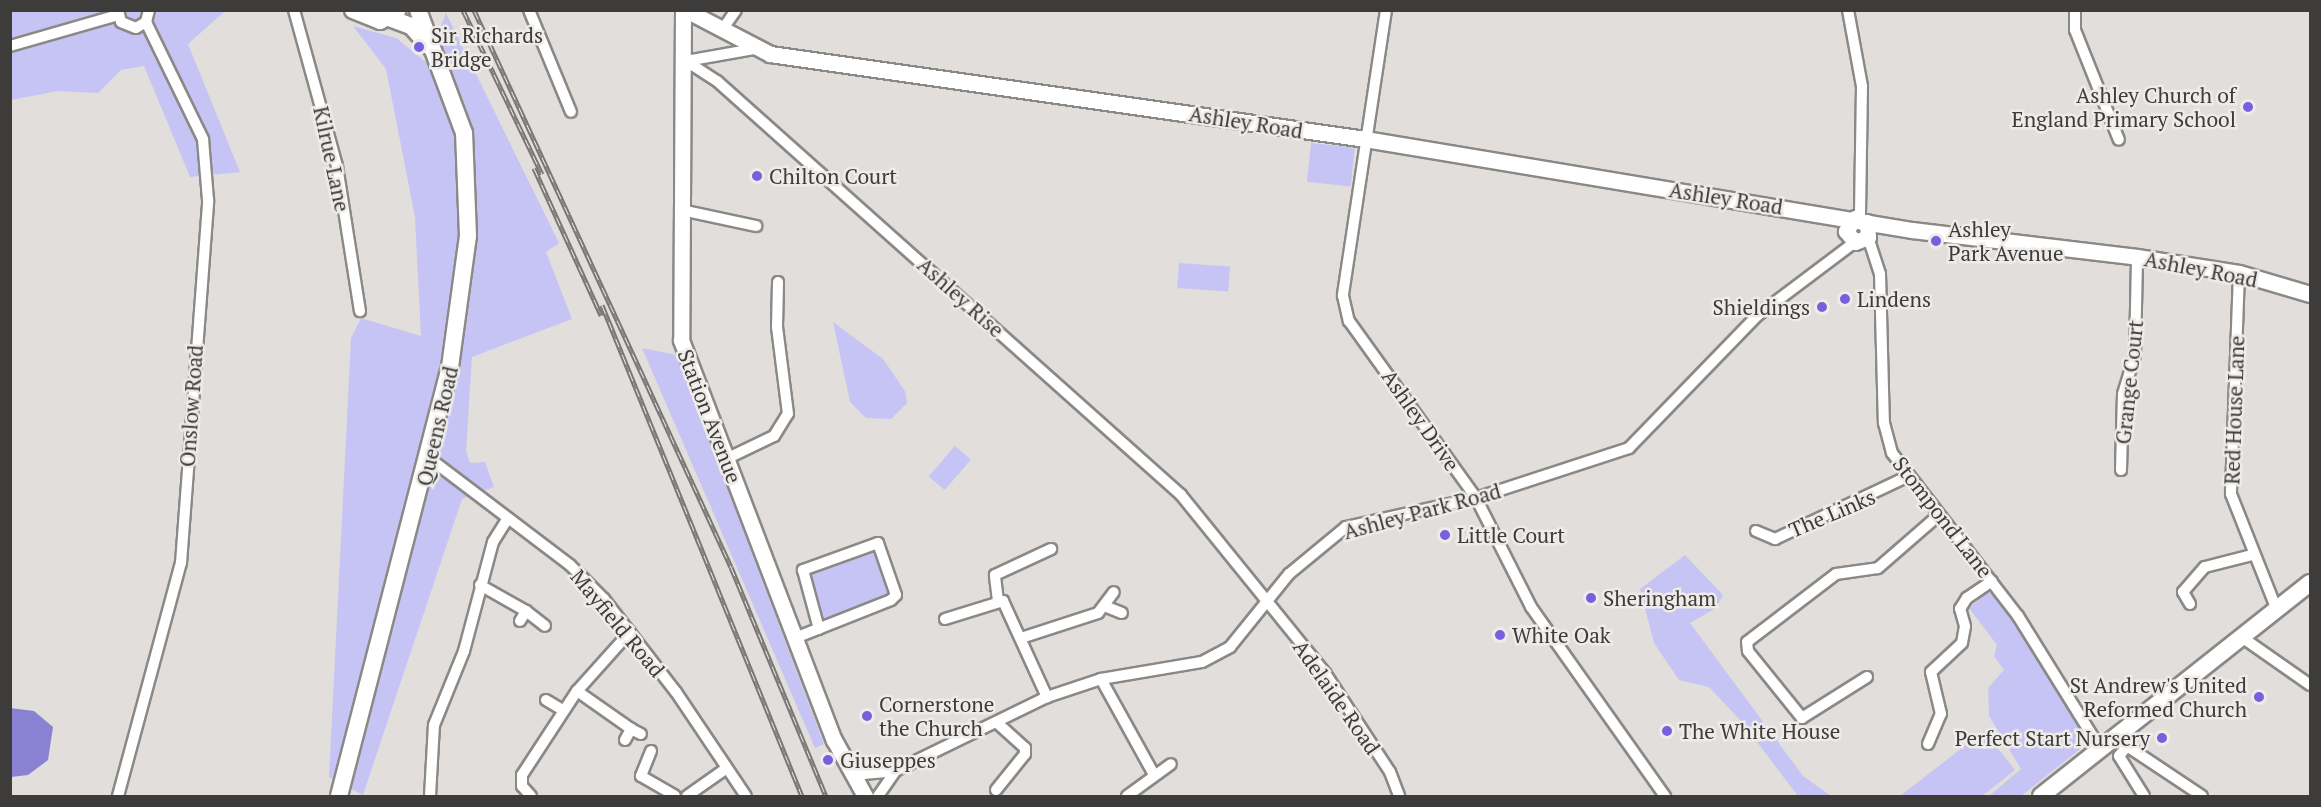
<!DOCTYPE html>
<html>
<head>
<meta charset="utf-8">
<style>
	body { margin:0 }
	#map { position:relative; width:2321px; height:807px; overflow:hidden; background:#e1dedb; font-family:"PT Serif",serif }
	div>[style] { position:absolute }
	.green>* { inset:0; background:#c6c4f5; transform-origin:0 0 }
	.water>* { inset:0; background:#8981d1 }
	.roads { filter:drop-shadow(2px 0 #8b8986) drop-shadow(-2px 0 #8b8986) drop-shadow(0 2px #8b8986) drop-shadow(0 -2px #8b8986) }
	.street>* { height:10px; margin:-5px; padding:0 5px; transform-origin:5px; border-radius:5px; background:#fff }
	.secondary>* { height:15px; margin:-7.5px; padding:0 7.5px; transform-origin:7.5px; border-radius:7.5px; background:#fff }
	.primary>* { height:16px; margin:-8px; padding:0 8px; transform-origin:8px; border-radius:8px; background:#fff }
	.rail>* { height:5px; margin-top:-2.5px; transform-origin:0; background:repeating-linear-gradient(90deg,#eeebe8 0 9px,#797775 0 18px); box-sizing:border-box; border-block:2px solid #797775 }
	.dots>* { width:16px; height:16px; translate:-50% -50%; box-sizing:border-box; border:3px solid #eeebe8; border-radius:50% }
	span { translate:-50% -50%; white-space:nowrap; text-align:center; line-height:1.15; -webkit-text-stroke:5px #eeebe8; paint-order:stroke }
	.poi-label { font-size:21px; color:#3d3c3b }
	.left { translate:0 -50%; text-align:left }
	.right { translate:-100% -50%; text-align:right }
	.street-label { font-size:21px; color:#3d3c3b }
	.frame { position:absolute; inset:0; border:12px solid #3d3c3b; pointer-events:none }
</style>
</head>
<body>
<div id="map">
	<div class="green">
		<div style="clip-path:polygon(11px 11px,225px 11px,188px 44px,240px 172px,190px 177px,144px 66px,121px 70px,98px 93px,58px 91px,11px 100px)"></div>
		<div style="clip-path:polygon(446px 13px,559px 243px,546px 252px,572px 319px,472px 357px,466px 451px,470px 463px,485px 462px,494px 487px,462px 499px,363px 795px,329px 777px,351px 338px,361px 318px,421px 336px,415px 217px,386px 69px,353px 26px,396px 38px,427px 63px)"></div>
		<div style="left:1311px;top:143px;width:44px;height:39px;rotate:6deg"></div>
		<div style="left:1179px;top:263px;width:51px;height:25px;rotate:4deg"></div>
		<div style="clip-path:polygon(833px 322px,883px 359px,905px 391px,907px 403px,891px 419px,866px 418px,850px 402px)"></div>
		<div style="clip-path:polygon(642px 348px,677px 355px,824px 744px,815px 748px)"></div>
		<div style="left:955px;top:446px;width:21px;height:40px;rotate:41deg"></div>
		<div style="clip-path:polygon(875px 545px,893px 595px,825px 621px,820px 617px,805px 574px)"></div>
		<div style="clip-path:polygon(1685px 555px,1723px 595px,1716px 608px,1690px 623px,1803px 776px,1831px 796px,1798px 796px,1741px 721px,1709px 687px,1679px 680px,1654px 643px,1640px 589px)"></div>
		<div style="clip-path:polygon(1988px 592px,2018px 616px,2094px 738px,2021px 796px,1989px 796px,2021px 769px,1989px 716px,1988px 688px,2004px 670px,1994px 656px,1997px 645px,1969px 608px)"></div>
		<div style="clip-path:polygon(1984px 731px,2015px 770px,1982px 796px,1900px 796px)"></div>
	</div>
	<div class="water">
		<div style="clip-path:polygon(10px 708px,34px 711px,53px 727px,48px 760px,28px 775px,11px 777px)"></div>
	</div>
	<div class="roads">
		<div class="street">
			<div style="left:118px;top:10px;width:12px;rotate:76deg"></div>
			<div style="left:121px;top:22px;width:16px;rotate:22deg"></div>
			<div style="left:136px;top:28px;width:12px;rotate:-31deg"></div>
			<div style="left:146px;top:22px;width:12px;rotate:-76deg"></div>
			<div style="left:294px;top:10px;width:162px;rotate:74.6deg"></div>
			<div style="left:337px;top:166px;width:147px;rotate:81deg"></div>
			<div style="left:529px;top:10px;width:110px;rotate:67.6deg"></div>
			<div style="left:1386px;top:10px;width:289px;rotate:98.6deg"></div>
			<div style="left:1343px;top:296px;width:26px;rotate:77deg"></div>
			<div style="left:1349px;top:321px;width:218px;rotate:54.3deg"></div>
			<div style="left:1476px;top:498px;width:122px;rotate:63.2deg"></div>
			<div style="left:1531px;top:607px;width:232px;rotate:54.7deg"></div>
			<div style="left:1848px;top:10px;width:77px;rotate:79.6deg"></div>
			<div style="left:1862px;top:86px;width:132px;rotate:90.9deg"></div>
			<div style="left:2075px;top:10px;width:20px;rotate:90deg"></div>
			<div style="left:2075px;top:30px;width:118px;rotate:68.2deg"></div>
			<div style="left:722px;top:30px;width:24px;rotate:-55deg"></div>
			<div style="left:10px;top:46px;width:112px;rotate:-16deg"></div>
			<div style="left:686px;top:61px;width:37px;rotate:33deg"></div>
			<div style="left:717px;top:81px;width:622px;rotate:41.74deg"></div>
			<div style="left:1181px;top:495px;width:229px;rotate:51deg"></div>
			<div style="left:1325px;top:673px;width:118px;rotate:56.7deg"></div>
			<div style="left:1390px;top:772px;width:26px;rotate:69deg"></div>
			<div style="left:686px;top:61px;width:69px;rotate:-10deg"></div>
			<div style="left:681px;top:210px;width:77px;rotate:12deg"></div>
			<div style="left:1868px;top:237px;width:39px;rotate:72deg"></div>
			<div style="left:1880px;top:274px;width:149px;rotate:88.5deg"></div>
			<div style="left:1884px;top:423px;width:31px;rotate:75deg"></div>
			<div style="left:1892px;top:453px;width:206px;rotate:52.3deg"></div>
			<div style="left:2018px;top:616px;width:155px;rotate:58.2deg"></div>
			<div style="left:2239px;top:273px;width:221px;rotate:92.1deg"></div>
			<div style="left:2231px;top:494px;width:125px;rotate:68.4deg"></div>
			<div style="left:429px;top:458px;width:177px;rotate:37.2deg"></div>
			<div style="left:570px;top:565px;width:48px;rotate:45deg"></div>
			<div style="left:604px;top:599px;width:118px;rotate:52.3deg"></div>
			<div style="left:676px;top:692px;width:125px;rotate:56.1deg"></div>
			<div style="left:726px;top:459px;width:53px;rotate:-25.6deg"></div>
			<div style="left:774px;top:436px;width:26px;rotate:-58deg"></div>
			<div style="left:788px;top:414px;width:88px;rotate:-97.2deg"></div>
			<div style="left:777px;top:327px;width:45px;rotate:-88.7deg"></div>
			<div style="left:2121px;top:470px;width:76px;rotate:-88.5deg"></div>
			<div style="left:2123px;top:394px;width:41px;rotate:-72.9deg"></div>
			<div style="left:2135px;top:355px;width:98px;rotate:-88.8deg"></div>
			<div style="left:1756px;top:531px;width:21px;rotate:23deg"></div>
			<div style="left:1775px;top:539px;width:146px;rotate:-25.2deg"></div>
			<div style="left:480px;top:585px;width:53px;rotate:29.5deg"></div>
			<div style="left:998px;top:601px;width:26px;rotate:-97deg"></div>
			<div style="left:995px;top:575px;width:62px;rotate:-24.9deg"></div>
			<div style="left:2190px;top:604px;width:14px;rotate:-120deg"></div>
			<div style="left:2183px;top:592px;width:33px;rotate:-49deg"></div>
			<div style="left:2205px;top:567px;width:49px;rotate:-14.3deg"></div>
			<div style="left:1107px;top:607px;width:16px;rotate:22deg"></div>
			<div style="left:945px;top:619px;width:61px;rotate:-17.2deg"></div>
			<div style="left:1003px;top:601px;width:106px;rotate:65.4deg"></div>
			<div style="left:520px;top:621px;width:12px;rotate:-59deg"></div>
			<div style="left:526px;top:611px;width:24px;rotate:38deg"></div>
			<div style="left:630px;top:632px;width:79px;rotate:131.9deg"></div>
			<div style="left:577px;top:691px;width:66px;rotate:35.1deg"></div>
			<div style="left:795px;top:638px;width:103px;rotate:-21.6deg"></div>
			<div style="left:891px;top:600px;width:7px;rotate:-45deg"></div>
			<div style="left:896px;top:595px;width:55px;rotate:-109.1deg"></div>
			<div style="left:878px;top:543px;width:80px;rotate:160.2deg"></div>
			<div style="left:803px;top:570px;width:61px;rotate:74.8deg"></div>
			<div style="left:1021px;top:638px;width:81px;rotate:-18deg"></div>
			<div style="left:1098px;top:613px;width:26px;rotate:-53deg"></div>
			<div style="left:2243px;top:638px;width:82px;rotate:35deg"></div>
			<div style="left:1867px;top:677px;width:77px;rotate:147.8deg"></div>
			<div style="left:1802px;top:718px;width:86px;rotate:-128.9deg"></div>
			<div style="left:1748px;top:651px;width:9px;rotate:-96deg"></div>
			<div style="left:1747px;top:642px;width:112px;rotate:-37.4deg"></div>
			<div style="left:1836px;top:574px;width:42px;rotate:-8.1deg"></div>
			<div style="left:1878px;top:568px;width:81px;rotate:-41deg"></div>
			<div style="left:1101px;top:679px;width:107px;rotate:61deg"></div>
			<div style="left:546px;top:700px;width:17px;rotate:31deg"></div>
			<div style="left:625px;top:740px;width:13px;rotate:-61deg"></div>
			<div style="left:631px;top:729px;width:11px;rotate:27deg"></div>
			<div style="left:1928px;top:744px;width:33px;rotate:-67deg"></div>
			<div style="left:1941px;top:714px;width:43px;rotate:-103.4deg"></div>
			<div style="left:1931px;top:672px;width:42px;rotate:-43.1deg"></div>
			<div style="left:1962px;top:643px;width:17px;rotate:-80deg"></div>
			<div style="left:1965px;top:626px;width:18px;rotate:-106deg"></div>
			<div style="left:1960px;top:609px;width:13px;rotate:-58deg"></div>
			<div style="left:1967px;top:598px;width:30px;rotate:-34deg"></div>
			<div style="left:651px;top:751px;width:27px;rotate:112deg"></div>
			<div style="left:641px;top:776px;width:39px;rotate:30deg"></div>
			<div style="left:848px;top:767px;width:17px;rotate:25deg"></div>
			<div style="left:863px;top:774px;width:32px;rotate:-5deg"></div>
			<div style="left:895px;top:771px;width:169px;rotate:-26deg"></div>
			<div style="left:1047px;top:697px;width:57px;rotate:-18.4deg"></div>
			<div style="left:1101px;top:679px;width:102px;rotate:-9.6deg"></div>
			<div style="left:1202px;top:662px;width:32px;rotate:-28deg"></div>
			<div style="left:1230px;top:647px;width:94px;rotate:-51.1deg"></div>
			<div style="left:1289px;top:574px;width:74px;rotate:-39.5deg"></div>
			<div style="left:1346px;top:527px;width:133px;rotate:-12.6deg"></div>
			<div style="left:1476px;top:498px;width:161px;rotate:-18.1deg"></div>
			<div style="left:1629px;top:448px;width:185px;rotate:-45.9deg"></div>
			<div style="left:1758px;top:315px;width:121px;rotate:-37deg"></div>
			<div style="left:996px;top:790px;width:46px;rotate:-51.1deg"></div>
			<div style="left:1025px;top:754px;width:6px;rotate:-90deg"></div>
			<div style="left:1025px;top:748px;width:38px;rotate:-138deg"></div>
			<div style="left:118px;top:796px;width:241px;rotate:-74.9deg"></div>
			<div style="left:181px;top:563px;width:364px;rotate:-85.7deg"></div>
			<div style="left:208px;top:200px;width:61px;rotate:-94.7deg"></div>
			<div style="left:203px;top:139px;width:130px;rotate:-116deg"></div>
			<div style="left:430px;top:796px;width:71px;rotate:-86.8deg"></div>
			<div style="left:434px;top:725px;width:80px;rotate:-67.9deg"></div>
			<div style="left:464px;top:651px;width:113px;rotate:-75.1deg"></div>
			<div style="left:493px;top:542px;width:28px;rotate:-58deg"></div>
			<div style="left:531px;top:796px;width:13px;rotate:-132deg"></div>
			<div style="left:522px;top:786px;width:11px;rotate:-90deg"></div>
			<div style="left:522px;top:775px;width:100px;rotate:-56.8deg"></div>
			<div style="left:687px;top:796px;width:45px;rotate:-35.1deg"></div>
			<div style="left:878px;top:796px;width:29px;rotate:-55deg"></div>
			<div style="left:1127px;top:796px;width:54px;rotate:-36deg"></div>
			<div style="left:2144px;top:796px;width:47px;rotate:-122deg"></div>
			<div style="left:2119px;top:756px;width:13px;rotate:-51deg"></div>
			<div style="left:2127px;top:746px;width:90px;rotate:33.7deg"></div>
		</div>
		<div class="secondary">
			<div style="left:683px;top:10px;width:330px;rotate:90.3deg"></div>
			<div style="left:681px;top:340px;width:428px;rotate:69.1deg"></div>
			<div style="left:834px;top:740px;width:64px;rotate:61deg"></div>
			<div style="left:686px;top:10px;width:95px;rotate:27.6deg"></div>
			<div style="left:770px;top:54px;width:601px;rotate:8.13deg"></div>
			<div style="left:1365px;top:139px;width:555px;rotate:9.45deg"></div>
			<div style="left:1912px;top:230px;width:227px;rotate:6.8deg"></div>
			<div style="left:2137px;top:257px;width:103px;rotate:8.9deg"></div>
			<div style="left:2239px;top:273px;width:74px;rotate:16.5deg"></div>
			<div style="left:1855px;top:218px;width:16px;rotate:125deg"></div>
			<div style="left:1846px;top:231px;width:14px;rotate:51deg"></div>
			<div style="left:1855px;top:242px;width:14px;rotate:-21deg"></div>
			<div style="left:1868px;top:237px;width:15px;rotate:-94deg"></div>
		</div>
		<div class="primary">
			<div style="left:353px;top:10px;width:29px;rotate:22deg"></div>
			<div style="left:380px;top:21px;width:20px;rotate:-30deg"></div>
			<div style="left:389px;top:18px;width:23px;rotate:20deg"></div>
			<div style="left:411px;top:26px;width:27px;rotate:48deg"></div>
			<div style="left:339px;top:796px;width:443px;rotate:-75.5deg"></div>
			<div style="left:450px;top:367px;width:132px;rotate:-82.2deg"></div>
			<div style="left:468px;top:236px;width:103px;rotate:-92.2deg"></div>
			<div style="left:464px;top:133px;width:131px;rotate:-110.5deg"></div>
			<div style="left:2041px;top:796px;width:343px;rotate:-38.4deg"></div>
		</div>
	</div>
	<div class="rail">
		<div style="left:463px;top:10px;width:182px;rotate:64.3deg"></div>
		<div style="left:474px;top:10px;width:613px;rotate:65.23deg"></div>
		<div style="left:731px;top:567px;width:248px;rotate:67.5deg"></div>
		<div style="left:534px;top:168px;width:162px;rotate:65.5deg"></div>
		<div style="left:602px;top:305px;width:530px;rotate:67.84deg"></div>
	</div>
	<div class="dots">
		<div style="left:419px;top:47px;background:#7661dc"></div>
		<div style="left:2248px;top:107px;background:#7661dc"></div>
		<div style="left:757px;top:176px;background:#7661dc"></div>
		<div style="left:1936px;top:241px;background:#7661dc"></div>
		<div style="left:1845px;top:299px;background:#7661dc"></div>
		<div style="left:1822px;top:307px;background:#7661dc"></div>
		<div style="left:1445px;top:535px;background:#7661dc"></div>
		<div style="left:1591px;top:598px;background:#7661dc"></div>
		<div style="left:1500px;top:635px;background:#7661dc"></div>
		<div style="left:2259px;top:697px;background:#7661dc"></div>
		<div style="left:867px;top:716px;background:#7661dc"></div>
		<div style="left:1667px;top:731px;background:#7661dc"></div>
		<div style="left:2162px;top:738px;background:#7661dc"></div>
		<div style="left:828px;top:760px;background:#7661dc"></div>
	</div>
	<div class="poi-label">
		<span class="left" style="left:431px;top:47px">Sir Richards<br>Bridge</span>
		<span class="right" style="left:2236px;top:107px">Ashley Church of<br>England Primary School</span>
		<span class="left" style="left:769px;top:176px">Chilton Court</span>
		<span class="left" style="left:1948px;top:241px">Ashley<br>Park Avenue</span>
		<span class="left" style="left:1857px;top:299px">Lindens</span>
		<span class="right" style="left:1810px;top:307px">Shieldings</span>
		<span class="left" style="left:1457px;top:535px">Little Court</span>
		<span class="left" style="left:1603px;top:598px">Sheringham</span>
		<span class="left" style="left:1512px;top:635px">White Oak</span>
		<span class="right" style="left:2247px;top:697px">St Andrew's United<br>Reformed Church</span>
		<span class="left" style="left:879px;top:716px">Cornerstone<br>the Church</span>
		<span class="left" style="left:1679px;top:731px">The White House</span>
		<span class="right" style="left:2150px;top:738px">Perfect Start Nursery</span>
		<span class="left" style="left:840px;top:760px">Giuseppes</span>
	</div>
	<div class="street-label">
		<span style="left:1246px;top:122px;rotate:9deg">Ashley Road</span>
		<span style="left:332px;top:159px;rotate:78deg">Kilrue Lane</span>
		<span style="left:1726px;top:198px;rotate:9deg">Ashley Road</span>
		<span style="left:2201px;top:269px;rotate:11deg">Ashley Road</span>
		<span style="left:961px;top:297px;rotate:42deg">Ashley Rise</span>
		<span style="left:2129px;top:382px;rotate:-84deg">Grange Court</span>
		<span style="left:191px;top:406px;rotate:-86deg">Onslow Road</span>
		<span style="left:2234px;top:410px;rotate:-88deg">Red House Lane</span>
		<span style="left:710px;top:416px;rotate:69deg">Station Avenue</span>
		<span style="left:1421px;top:420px;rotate:55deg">Ashley Drive</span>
		<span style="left:437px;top:426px;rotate:-77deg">Queens Road</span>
		<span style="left:1422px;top:511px;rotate:-15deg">Ashley Park Road</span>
		<span style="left:1832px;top:513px;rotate:-23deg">The Links</span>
		<span style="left:1943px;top:517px;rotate:52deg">Stompond Lane</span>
		<span style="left:618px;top:623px;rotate:50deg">Mayfield Road</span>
		<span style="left:1337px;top:697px;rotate:55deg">Adelaide Road</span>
	</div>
	<div class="frame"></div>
</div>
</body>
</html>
